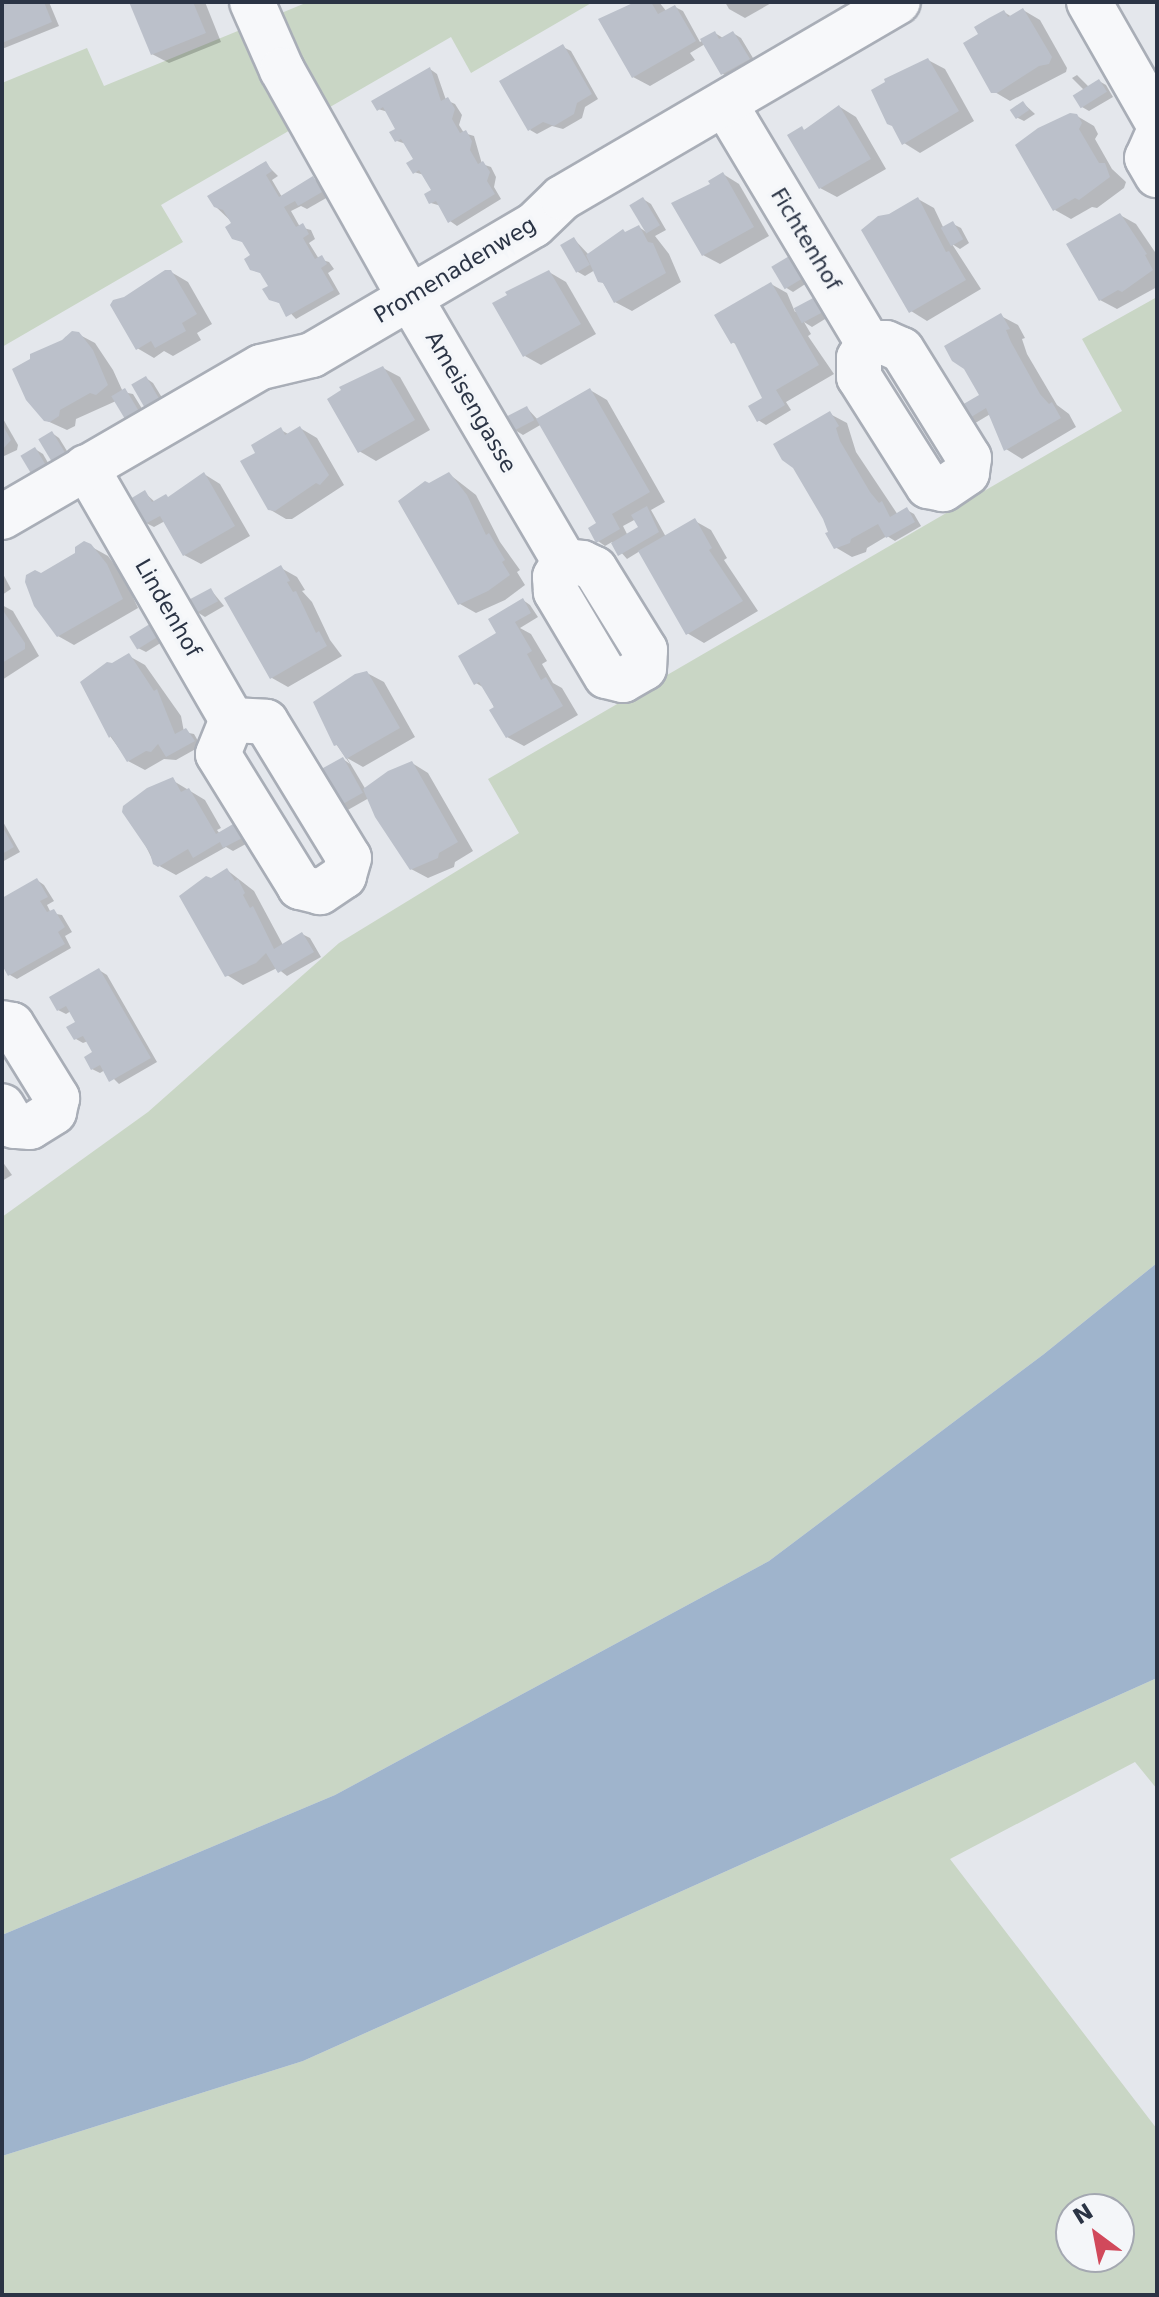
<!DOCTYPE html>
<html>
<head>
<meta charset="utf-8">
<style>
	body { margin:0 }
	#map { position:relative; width:1159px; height:2297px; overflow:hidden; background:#e4e7ec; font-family:"DejaVu Sans",sans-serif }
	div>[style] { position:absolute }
	.green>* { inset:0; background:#c9d6c5 }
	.water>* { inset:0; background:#9fb4cc }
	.shadow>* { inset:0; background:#0003 }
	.building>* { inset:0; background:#bbc0ca; transform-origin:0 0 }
	.roads { filter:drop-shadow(2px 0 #a9aeb7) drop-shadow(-2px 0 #a9aeb7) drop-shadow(0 2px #a9aeb7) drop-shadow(0 -2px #a9aeb7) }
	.minor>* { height:44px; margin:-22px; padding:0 22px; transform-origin:22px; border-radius:22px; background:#f7f8fa }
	span { translate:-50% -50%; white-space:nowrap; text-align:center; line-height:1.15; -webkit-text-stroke:7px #f4f6f9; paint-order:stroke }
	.street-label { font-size:22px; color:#2b3445 }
	.frame { position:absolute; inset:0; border:4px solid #2b3445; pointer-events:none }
	.north { position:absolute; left:1055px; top:2193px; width:80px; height:80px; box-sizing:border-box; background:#f4f6f9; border:2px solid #a4a8b1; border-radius:50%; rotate:328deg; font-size:22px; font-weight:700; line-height:32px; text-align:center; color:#2b3445 }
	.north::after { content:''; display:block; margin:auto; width:28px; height:36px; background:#d1495b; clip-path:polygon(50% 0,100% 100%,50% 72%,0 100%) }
</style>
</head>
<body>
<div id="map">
	<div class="green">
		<div style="clip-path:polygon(308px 2px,593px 2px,471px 73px,451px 37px,161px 205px,183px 242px,2px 347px,2px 83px,87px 48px,104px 86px)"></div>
		<div style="clip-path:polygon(1157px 297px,1157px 1263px,1044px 1354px,769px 1561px,335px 1795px,2px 1935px,2px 1217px,148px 1112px,339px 943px,519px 833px,488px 779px,1122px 411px,1082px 339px)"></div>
		<div style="clip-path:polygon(evenodd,1157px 1678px,1157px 1789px,1135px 1762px,950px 1859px,1157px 2129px,1157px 2295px,2px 2295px,2px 2156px,303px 2061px,1157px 1678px,1071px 2209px,1119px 2209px,1119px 2257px,1071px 2257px,1071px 2209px)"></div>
	</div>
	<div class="water">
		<div style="clip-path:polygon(1157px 1263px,1157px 1678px,303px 2061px,2px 2156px,2px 1935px,335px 1795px,769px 1561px,1044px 1354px)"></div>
	</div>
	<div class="shadow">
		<div style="clip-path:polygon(2px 2px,49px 2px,59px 26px,2px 49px)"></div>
		<div style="clip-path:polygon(131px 2px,205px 2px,221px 42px,169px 63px,152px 54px)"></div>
		<div style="clip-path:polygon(639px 2px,659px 2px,667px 12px,675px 7px,683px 11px,700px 42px,715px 33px,723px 38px,733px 33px,741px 38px,756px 63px,730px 78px,723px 74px,705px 44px,690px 53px,695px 60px,650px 86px,633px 77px)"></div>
		<div style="clip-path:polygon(725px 2px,773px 2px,745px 18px,729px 9px)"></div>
		<div style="clip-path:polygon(1023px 10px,1040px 20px,1067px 68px,1066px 72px,1010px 101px,993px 91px,1004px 12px,1012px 17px)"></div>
		<div style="clip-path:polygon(563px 47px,571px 51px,598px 99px,585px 107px,582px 118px,563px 129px,552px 126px,537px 134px,530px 130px)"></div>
		<div style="clip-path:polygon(928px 60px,945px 69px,974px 121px,920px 153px,904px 143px,888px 83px)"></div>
		<div style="clip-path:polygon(430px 69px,437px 74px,446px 100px,455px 104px,462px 115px,459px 125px,464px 133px,474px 136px,482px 164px,491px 167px,496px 177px,494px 187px,501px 199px,457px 226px,450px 221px,441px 206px,431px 203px,434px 191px,424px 175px,414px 172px,416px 160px,406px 144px,397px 141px,398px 130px,388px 112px,378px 109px)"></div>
		<div style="clip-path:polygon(1077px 75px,1089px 87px,1099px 81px,1106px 85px,1113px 97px,1089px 111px,1082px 107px,1084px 90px,1072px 78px)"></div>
		<div style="clip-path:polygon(1023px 103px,1035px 114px,1024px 121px,1016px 117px)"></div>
		<div style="clip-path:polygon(840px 107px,856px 117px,886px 169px,837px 197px,820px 188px,790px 136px,816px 125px)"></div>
		<div style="clip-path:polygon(1077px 116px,1094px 126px,1098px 134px,1095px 139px,1112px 169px,1126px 182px,1124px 188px,1097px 208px,1092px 207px,1071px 219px,1055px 210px)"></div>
		<div style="clip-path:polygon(266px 164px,278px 176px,272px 180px,282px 197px,313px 179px,321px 183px,328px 197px,307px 209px,301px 206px,291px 211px,300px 227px,311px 230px,315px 239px,309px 243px,319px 259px,329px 262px,334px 269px,328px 273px,340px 294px,296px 319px,282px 304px,270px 299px,271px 287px,263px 274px,252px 269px,253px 256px,245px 243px,234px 238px,234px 224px,215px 206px)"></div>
		<div style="clip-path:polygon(723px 174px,739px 184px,769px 236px,720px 264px,703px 255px,713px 185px)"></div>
		<div style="clip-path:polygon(643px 199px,651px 204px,666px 230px,655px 236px,669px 254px,681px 282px,632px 311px,615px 302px,595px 270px,585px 276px,578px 272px,574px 239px,589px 255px,639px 227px,646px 232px)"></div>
		<div style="clip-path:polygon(918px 199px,934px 208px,944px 229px,953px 224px,961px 228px,969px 243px,960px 249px,952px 244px,981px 289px,927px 321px,911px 311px,890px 216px)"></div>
		<div style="clip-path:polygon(1120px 215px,1136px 224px,1157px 255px,1157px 287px,1117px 309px,1100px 300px)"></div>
		<div style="clip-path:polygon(791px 257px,810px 281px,793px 292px,785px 287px)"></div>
		<div style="clip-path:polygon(171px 272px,188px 282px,212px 324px,197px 333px,201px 340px,173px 356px,164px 351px,154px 358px,137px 348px,124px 299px)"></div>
		<div style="clip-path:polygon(549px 272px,566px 282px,596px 334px,541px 365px,525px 356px)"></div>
		<div style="clip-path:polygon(771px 284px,787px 293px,795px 312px,815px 300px,822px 304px,830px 316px,812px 327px,804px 322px,811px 334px,808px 336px,834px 374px,786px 402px,791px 410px,766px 425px,758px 420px,765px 398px,738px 345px,732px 342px)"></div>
		<div style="clip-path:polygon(1001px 316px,1018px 325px,1025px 338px,1022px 339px,1027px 354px,1057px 405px,1069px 414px,1076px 427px,1022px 459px,1006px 449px,992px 413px,972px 425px,964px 421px,982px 396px,969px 372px,947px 347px)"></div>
		<div style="clip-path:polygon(78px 334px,95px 343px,113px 370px,123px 392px,133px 394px,149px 420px,116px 401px,76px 419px,75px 426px,67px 430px,45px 420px,65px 337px)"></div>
		<div style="clip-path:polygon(383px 368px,400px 377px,430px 430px,376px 461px,359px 451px)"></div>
		<div style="clip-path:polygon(146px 378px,153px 383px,169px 409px,157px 415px)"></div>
		<div style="clip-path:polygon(evenodd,590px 390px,607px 400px,665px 502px,651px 510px,666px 537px,695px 521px,711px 530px,727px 558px,724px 560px,758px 611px,704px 643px,687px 633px,640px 551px,627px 559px,612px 542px,605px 546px,598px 541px,600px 523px,542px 424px,523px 435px,515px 430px,527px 408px,538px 420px,590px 390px,636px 519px,641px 528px,628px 536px,623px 526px,636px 519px)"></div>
		<div style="clip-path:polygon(830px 414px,847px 423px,856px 452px,898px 515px,907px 510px,914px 514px,921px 526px,895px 541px,887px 536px,867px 548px,866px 552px,852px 557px,835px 547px,830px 533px)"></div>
		<div style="clip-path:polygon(2px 417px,18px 445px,17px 450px,2px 457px)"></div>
		<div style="clip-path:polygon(300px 428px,317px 438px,344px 485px,292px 519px,286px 519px,269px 509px,257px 453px,281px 430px,290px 435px)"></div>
		<div style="clip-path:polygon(52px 433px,59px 438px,75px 464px,63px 470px)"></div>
		<div style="clip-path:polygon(35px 449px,43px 454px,55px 475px,35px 478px)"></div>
		<div style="clip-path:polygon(204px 474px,220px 484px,250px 536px,201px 564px,184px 555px,165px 521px,154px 527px,146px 523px,145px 493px,156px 503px,181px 492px)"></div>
		<div style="clip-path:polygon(449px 474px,476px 495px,500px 542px,520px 570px,517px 572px,525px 585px,505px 600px,476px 613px,460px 604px,430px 485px)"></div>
		<div style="clip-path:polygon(90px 546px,108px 556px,123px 576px,138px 608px,74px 645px,58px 636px,41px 575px)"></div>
		<div style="clip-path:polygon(281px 568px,297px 577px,305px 590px,302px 591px,312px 602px,330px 640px,342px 656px,288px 687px,272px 678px)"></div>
		<div style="clip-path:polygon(2px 572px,11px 589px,2px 595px)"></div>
		<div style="clip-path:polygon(211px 590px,224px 606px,205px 617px,197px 612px)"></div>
		<div style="clip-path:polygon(523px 600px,530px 605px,538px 617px,520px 628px,531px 634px,547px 661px,542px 664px,553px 683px,562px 688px,578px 715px,524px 746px,507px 737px,486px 689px,476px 683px,499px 634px)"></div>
		<div style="clip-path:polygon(2px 605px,13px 611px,39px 656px,2px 680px)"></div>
		<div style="clip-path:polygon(153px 624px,167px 639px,146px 652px,138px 648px)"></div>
		<div style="clip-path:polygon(129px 656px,145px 665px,181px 716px,184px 732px,194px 734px,201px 746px,176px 760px,164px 759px,145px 770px,128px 761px,110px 736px,112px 665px)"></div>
		<div style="clip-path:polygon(367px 673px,384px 682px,415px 737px,363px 767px,347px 758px,366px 790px,412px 763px,428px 773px,473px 851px,455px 862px,454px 867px,428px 878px,411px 869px,369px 798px,346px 811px,339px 806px,343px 759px,350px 764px,336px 744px)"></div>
		<div style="clip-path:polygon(172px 780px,205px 800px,221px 828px,217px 830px,220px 834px,240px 823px,255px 839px,233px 851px,226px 847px,176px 875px,154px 863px,133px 820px)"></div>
		<div style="clip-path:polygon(2px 820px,20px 852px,2px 862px)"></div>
		<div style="clip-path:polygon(227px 870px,254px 891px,283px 945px,302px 934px,310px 938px,321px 957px,287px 976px,277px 968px,243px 985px,227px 975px,211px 880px)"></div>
		<div style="clip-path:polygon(37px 880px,44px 885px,54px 901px,47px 905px,51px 913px,62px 915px,72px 932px,65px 936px,71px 948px,17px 979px,10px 975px,2px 962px,2px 900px)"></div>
		<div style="clip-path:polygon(99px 970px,107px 975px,157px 1062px,119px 1084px,105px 1070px,100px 1073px,92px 1069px,95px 1052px,88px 1041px,83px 1043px,76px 1039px,78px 1023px,71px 1011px,66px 1014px,58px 1010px)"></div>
		<div style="clip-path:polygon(2px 1161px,12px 1175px,2px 1181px)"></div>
	</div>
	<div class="building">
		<div style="clip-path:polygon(2px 2px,44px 2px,52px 22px,2px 43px)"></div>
		<div style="clip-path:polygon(129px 2px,193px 2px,206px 33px,151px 55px)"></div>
		<div style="clip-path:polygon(635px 2px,651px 2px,658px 14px,675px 5px,696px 41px,632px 78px,598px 19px)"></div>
		<div style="clip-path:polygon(1023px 8px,1052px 57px,1049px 64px,1039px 66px,997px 93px,991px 93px,963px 43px,978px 34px,974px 27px,989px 18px,1004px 10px,1008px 17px)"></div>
		<div style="clip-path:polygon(715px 31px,719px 39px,733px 31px,750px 59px,721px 75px,700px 39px)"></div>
		<div style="clip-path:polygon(563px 44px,592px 94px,577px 103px,574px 114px,554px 126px,543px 122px,528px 131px,499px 81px)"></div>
		<div style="clip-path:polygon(928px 58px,959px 111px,902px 145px,892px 126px,887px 124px,871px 90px,885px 82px,884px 79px)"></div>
		<div style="clip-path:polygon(430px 67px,441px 101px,448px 97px,455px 109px,452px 119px,460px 133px,466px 130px,472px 141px,470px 150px,478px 164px,483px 161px,490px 172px,487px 181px,495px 194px,448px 223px,436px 201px,429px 204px,424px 194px,431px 190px,419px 170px,413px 174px,406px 163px,413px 159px,401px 139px,395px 142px,389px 132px,395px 129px,383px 107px,377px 111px,371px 101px)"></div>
		<div style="left:1099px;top:79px;width:15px;height:31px;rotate:58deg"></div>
		<div style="left:1023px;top:101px;width:11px;height:16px;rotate:56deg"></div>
		<div style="clip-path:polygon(839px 105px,871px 159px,819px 189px,787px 135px,802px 126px,804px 130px)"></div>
		<div style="clip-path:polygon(1070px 113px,1077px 114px,1082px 123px,1079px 129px,1099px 163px,1105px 163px,1110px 177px,1079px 200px,1075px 198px,1053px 211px,1015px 145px,1038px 128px)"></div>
		<div style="clip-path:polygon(266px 161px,272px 171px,266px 175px,279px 197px,313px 176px,322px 192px,298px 206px,295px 201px,284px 207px,296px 227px,303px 223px,309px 234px,303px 238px,315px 259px,322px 255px,327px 264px,321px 268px,334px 290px,286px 317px,279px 303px,269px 300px,262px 289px,268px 286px,260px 273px,250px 270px,244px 259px,250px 255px,242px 242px,232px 239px,225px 227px,231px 223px,223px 210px,214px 207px,207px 196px)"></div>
		<div style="clip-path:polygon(723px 172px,754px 227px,702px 256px,671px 203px,710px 184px,708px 181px)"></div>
		<div style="left:643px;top:197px;width:33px;height:16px;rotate:59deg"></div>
		<div style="clip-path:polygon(918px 197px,946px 252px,949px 251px,966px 280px,909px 313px,861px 230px,878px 216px,889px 214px)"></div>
		<div style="clip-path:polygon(1120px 213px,1147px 254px,1145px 255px,1153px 270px,1122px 292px,1118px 290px,1099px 301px,1066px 244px)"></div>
		<div style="left:953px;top:221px;width:21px;height:14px;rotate:61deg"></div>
		<div style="clip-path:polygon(639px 225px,648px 242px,653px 243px,666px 273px,614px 303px,603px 283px,598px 282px,586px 255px,623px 229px,625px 232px)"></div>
		<div style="left:574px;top:237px;width:32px;height:16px;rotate:60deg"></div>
		<div style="left:791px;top:255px;width:26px;height:23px;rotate:59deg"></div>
		<div style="clip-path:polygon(165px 270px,171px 270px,197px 314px,182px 323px,186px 331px,155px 348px,151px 341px,136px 350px,110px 305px,113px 300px,124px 297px)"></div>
		<div style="clip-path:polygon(549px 270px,581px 324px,523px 357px,492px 303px,507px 295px,505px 292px)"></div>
		<div style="clip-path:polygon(771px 282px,819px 365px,776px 390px,785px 405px,757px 422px,748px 406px,762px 398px,734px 342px,731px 344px,714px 315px)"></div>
		<div style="left:815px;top:297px;width:17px;height:24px;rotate:62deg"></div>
		<div style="clip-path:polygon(1001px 313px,1010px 329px,1006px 330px,1011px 342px,1040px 394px,1049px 404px,1052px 402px,1061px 418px,1004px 451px,986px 408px,963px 422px,955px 409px,979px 395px,964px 369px,952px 361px,944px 346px)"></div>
		<div style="clip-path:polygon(72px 331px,79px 332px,93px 350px,108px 385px,96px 395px,90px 393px,60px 410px,59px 416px,50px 422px,44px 421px,26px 400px,12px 369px,30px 359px,30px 354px,62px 340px)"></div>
		<div style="clip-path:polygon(383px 366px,415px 420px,358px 453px,327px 399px,341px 390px,339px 387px)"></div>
		<div style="left:146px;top:376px;width:32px;height:17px;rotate:60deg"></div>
		<div style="left:125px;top:388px;width:33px;height:16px;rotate:59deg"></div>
		<div style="clip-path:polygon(590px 388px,650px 492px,612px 514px,620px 529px,596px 543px,588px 528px,596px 523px,536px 419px)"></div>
		<div style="left:527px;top:406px;width:16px;height:24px;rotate:63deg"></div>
		<div style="clip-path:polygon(830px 411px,839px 426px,836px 428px,840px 441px,870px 492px,879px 503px,882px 501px,890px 517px,907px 507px,915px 522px,886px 538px,878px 524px,851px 539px,850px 543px,834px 549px,825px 533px,828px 532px,823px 519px,793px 468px,782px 460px,773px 444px)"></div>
		<div style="clip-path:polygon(2px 424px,11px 440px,2px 450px)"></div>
		<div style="clip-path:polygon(300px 426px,329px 475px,320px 485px,316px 483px,275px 511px,268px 510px,240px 461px,255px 453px,251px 445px,281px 427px,285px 435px)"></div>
		<div style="left:52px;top:431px;width:33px;height:16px;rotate:59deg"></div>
		<div style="left:35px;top:447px;width:27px;height:17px;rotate:59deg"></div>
		<div style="clip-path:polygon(204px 472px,235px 526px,183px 556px,160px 516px,145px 524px,130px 499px,145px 490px,152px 502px,166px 494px,168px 497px)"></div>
		<div style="clip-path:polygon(449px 472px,467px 495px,486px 535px,489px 533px,505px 560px,502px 562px,510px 575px,488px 591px,458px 605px,398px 501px,425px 481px,429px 483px)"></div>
		<div style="clip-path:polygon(647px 506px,659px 532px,618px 556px,611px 543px,638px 527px,631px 515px)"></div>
		<div style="clip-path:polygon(695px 518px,712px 548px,709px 550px,743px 601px,686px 635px,638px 551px)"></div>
		<div style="clip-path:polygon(84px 541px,91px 544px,107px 564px,123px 599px,57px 637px,34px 606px,25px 582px,26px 575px,35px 570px,41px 573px,75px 553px,75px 547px)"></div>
		<div style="clip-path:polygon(281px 565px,290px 581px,287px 582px,293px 592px,296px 591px,316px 633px,319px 631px,327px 646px,270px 679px,224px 598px)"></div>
		<div style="left:211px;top:588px;width:15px;height:26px;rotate:62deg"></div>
		<div style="clip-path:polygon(523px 598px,531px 613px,515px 622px,532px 651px,527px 654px,541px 680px,546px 677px,563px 706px,506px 738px,489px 710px,494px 707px,479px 682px,474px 685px,458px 656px,496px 633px,488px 619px)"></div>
		<div style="clip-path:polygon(2px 609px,25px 643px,25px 649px,2px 663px)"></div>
		<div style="left:153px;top:622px;width:15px;height:28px;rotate:58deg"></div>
		<div style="clip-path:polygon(129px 653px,154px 691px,157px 689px,175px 734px,186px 728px,195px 741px,166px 757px,158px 744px,151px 752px,146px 751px,127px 762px,111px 736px,109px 738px,80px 682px,107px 662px,112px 663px)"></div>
		<div style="clip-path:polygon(367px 671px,400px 728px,346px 759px,337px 745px,334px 746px,313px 702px,355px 674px)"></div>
		<div style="left:343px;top:757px;width:41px;height:30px;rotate:61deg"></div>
		<div style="clip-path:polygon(412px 761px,458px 842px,439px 853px,438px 858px,410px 870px,375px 817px,363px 789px,388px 771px)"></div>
		<div style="clip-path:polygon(173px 777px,181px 792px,189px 788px,216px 834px,240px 820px,248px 835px,223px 848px,220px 842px,193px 858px,188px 849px,158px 867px,153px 864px,150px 853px,122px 812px,123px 806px,147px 788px)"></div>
		<div style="clip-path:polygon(2px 826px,14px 847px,2px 854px)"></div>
		<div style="clip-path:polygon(227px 868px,235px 881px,238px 879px,245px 893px,243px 895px,250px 908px,253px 906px,274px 949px,302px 932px,314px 952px,278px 973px,266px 953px,256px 963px,225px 977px,179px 896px,206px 876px,211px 878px)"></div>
		<div style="clip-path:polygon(37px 878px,48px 897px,40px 901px,47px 912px,54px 909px,65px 927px,58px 932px,65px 944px,8px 976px,2px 965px,2px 898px)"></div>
		<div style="clip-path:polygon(99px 968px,151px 1058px,109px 1082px,100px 1065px,91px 1070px,84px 1057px,92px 1052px,83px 1036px,74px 1040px,66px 1027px,75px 1022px,66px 1006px,57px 1011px,49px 997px)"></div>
	</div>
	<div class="roads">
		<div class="minor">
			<div style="left:252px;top:2px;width:74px;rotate:66.2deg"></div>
			<div style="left:282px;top:70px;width:261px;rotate:60.7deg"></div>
			<div style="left:410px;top:298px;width:305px;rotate:59.6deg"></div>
			<div style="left:564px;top:561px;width:18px;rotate:6deg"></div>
			<div style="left:582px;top:563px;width:14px;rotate:25deg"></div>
			<div style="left:595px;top:569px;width:95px;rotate:58.3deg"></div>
			<div style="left:645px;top:650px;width:18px;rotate:93deg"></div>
			<div style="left:644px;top:668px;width:24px;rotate:150deg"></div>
			<div style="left:623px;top:680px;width:17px;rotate:-167deg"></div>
			<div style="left:606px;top:676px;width:98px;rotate:-120.8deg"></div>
			<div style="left:556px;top:592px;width:15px;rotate:-94deg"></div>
			<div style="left:555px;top:577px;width:18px;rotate:-61deg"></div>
			<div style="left:1089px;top:2px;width:137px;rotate:60.3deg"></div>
			<div style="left:725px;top:104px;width:279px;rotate:59.1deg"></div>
			<div style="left:868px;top:343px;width:18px"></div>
			<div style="left:886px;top:343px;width:17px;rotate:24deg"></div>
			<div style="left:902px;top:350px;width:127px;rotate:58.2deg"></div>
			<div style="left:969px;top:458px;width:15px;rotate:98deg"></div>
			<div style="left:967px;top:473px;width:29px;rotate:146deg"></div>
			<div style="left:943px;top:489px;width:15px;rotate:-169deg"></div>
			<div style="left:928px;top:486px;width:129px;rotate:-122.3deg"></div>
			<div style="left:859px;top:377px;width:19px;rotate:-90deg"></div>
			<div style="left:859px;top:358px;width:17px;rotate:-59deg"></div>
			<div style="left:1157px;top:136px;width:24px;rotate:114deg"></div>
			<div style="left:1147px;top:158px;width:20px;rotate:60deg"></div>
			<div style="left:86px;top:467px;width:292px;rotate:60deg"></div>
			<div style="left:232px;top:720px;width:34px;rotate:3deg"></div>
			<div style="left:266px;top:722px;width:159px;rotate:58.6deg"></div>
			<div style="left:349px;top:858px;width:19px;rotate:106deg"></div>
			<div style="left:344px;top:876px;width:29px;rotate:146deg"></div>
			<div style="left:320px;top:892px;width:21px;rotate:-166deg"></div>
			<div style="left:300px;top:887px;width:156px;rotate:-121.7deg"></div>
			<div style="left:218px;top:754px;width:37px;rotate:-68deg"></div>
			<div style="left:2px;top:517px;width:299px;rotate:-30.1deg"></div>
			<div style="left:261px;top:367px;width:52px;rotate:-13.2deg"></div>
			<div style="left:312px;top:355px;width:257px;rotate:-30.4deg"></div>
			<div style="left:534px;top:225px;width:39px;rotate:-44deg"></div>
			<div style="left:562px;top:198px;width:389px;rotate:-30.3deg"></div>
			<div style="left:2px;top:1023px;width:10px;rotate:11deg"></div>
			<div style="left:12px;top:1025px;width:86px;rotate:58.3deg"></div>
			<div style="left:57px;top:1098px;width:14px;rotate:102deg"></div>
			<div style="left:54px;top:1112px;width:28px;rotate:148deg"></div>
			<div style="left:30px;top:1127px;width:16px;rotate:-176deg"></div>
			<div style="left:14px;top:1126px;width:23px;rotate:-121deg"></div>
		</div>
	</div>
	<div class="street-label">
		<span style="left:806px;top:239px;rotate:59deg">Fichtenhof</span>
		<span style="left:455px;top:270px;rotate:-31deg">Promenadenweg</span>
		<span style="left:471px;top:402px;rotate:60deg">Ameisengasse</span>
		<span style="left:168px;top:608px;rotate:60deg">Lindenhof</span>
	</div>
	<div class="frame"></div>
	<div class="north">N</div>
</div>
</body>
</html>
